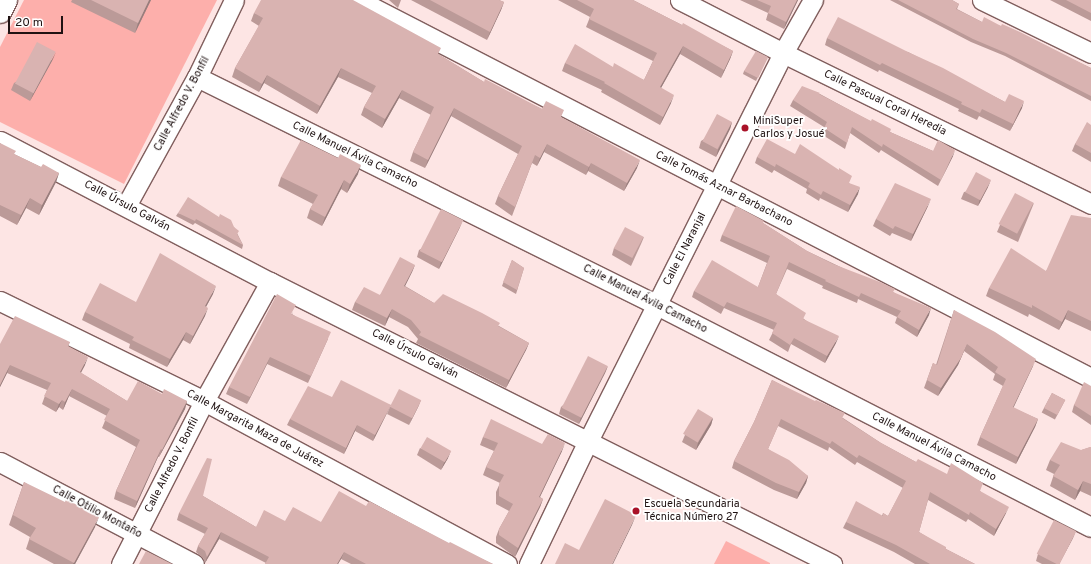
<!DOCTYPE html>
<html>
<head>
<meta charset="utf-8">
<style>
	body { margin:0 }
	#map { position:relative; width:1091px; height:564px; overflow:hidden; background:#fde5e4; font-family:Overpass,sans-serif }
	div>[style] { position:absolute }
	.green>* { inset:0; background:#fdafab }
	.roads { filter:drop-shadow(1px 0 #815f5e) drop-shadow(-1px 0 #815f5e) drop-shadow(0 1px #815f5e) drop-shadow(0 -1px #815f5e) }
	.minor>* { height:19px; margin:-9.5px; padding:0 9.5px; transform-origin:9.5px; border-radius:9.5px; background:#fff }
	.major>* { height:22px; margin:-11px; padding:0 11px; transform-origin:11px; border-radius:11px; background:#fff }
	.wall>* { inset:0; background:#bb9a98; transform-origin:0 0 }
	.shaded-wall>* { inset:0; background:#987d7c }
	.building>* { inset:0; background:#d9b3b1; transform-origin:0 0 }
	.dots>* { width:11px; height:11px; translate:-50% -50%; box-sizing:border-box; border:2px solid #fff; border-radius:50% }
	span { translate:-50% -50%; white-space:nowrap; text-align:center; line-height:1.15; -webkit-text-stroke:3.5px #fff; paint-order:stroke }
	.street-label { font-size:11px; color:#1f1212 }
	.poi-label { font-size:11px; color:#1f1212 }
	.left { translate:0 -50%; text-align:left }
	.scale { position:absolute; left:8px; top:16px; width:55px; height:18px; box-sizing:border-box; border:2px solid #1f1212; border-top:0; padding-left:5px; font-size:12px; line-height:14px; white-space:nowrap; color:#1f1212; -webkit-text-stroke:3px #fff; paint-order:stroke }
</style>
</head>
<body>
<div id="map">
	<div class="green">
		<div style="clip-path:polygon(24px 0,217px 0,124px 184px,0 122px,0 47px)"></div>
		<div style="clip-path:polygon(726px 541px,770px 563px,770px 564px,714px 564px)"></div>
	</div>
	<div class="roads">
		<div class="minor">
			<div style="left:358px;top:0;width:825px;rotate:27.28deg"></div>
			<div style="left:680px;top:0;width:116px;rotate:27.2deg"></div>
			<div style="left:783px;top:53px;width:343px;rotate:26.1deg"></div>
			<div style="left:982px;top:0;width:121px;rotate:25.9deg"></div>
			<div style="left:197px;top:77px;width:513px;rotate:26.37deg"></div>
			<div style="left:657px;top:305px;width:487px;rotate:27.1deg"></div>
			<div style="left:0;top:141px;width:305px;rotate:27.6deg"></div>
			<div style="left:270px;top:282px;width:629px;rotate:26.65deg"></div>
			<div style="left:126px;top:206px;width:147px;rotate:-61.2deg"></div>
			<div style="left:197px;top:77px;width:85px;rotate:-64.3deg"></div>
			<div style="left:0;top:301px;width:227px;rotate:26.1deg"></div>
			<div style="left:204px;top:401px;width:344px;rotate:28.3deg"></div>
			<div style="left:0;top:462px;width:219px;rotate:27.7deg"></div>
			<div style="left:121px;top:564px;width:183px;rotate:-63deg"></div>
			<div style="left:204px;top:401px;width:136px;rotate:-61deg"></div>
			<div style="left:529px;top:564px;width:136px;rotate:-64.4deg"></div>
			<div style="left:588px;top:441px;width:434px;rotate:-63.3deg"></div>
			<div style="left:783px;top:53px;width:61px;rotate:-60.5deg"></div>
		</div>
		<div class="major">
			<div style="left:0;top:12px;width:13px;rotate:-63deg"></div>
		</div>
	</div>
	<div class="wall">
		<div style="clip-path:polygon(72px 0,151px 0,135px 33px,71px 2px)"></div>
		<div style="clip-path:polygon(389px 0,401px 0,398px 8px)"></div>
		<div style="clip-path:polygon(411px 0,499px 0,504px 2px,501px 10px,487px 40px)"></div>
		<div style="clip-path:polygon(558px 0,633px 0,682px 25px,733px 51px,730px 59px,721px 78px,680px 54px,661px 88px,671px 103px,660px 125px,601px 92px,602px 90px,562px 71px,565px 63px,613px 67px,644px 80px,653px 61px,586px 27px,590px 17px)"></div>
		<div style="clip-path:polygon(740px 0,798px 0,784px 29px,766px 20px,768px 13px)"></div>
		<div style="clip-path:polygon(890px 0,952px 0,959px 4px,957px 9px,982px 22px,1001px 26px,1091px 68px,1091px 101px,1005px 56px,971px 42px)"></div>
		<div style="clip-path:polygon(1050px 0,1091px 0,1091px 21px,1052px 1px)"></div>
		<div style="clip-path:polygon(254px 13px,438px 54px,484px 82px,542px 109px,562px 118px,637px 168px,624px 191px,588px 171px,586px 175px,544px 152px,537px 166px,532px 163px,512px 216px,495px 204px,498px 196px,518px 154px,451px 116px,425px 168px,410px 161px,413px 152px,431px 115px,399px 98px,382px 128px,361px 115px,364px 107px,372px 93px,338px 77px,317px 114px,264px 83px,259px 92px,232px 77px,235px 68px,259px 26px,251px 21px)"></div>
		<div style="clip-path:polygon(827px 38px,908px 52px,1005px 102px,1022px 108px,1010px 131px,979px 116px,977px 120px,958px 111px,959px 109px,879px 70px,878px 72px,825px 45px)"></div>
		<div style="clip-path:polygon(768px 57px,756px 81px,743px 74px,744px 71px)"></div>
		<div style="clip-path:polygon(53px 59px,30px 101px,11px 90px,14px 83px)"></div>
		<div style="clip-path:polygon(820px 94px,890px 132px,933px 151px,953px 156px,938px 186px,881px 150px,879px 153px,850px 133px,845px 149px,821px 134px,824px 127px,790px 106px,793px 100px)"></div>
		<div style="clip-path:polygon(732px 122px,730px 129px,716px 157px,699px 148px,701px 141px)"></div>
		<div style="clip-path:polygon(1091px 125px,1091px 162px,1072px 151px,1075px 144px)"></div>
		<div style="clip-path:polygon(0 143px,14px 154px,41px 167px,59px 173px,56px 182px,39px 215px,26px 208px,17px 225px,0 216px)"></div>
		<div style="clip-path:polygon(795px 154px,849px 183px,858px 194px,848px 212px,820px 198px,819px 201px,806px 193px,807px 189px,774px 170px,772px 173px,755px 163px,757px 157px)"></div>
		<div style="clip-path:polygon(358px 174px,347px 193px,341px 189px,322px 226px,307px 218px,310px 209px,313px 204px,278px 186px,281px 177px)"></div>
		<div style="clip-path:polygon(988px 187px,978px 206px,961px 199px,964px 192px)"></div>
		<div style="clip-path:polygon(1034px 203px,1018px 242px,997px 232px,1000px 225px)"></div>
		<div style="clip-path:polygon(928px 206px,911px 241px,892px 233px,890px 236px,873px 226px,876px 219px)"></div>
		<div style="clip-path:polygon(178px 213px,234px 227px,243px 245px,242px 249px,195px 223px,193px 225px,176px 216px)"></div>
		<div style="clip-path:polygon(1091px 218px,1091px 331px,1065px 319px,1059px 330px,1029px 314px,1028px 317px,986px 296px,989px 288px,1046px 271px)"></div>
		<div style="clip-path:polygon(763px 223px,807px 251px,893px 292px,929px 315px,917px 337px,895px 323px,897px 317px,858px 299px,857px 303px,822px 288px,823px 286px,787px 269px,776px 294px,804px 319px,836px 343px,825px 363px,791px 344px,788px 352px,769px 340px,774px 330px,724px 308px,721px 314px,692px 297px,694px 291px,758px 287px,767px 263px,720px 241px,722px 235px)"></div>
		<div style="clip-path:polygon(460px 227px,439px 269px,417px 257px,419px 250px)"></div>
		<div style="clip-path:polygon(644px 237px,641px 244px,631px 266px,612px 255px,614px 248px)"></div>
		<div style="clip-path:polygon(512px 260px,524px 268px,516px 294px,502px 286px)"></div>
		<div style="clip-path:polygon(415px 265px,412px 272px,405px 286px,434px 303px,499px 326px,529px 343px,526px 350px,506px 388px,416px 343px,418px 339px,408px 327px,389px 317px,385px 326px,352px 310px,355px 302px,380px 295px)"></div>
		<div style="clip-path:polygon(213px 294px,206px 307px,205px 316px,190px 344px,183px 340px,167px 367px,129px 348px,130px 344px,82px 320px,85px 312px,136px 302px)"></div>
		<div style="clip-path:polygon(954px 310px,1033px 366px,1013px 408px,1038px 419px,1035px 427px,1016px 464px,977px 445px,980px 437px,1003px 386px,993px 380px,995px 374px,964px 351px,958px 365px,938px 396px,924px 388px,933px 363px,936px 365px)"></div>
		<div style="clip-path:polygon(293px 312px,292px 314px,328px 339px,308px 383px,267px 364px,247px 404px,226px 394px,229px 387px)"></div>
		<div style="clip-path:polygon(70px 342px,68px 346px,85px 365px,81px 373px,127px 401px,162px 394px,187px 401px,185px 409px,159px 457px,158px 457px,135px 508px,114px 499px,116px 491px,136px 447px,102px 428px,107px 416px,69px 396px,63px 410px,59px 407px,56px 412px,42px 404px,47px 390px,7px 373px,0 387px,0 344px)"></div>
		<div style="clip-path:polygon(608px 366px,605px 373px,579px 424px,559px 414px,561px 407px)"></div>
		<div style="clip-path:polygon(772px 380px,843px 418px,881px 443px,916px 462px,980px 491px,1006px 513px,994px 536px,968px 519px,966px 522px,928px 500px,919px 532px,946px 549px,975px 564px,915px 564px,894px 552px,843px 528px,846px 522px,882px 516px,883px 513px,888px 516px,903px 488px,857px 462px,855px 465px,829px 447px,828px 451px,778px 426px,768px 449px,808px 476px,806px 483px,797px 499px,774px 490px,732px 468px,734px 461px,754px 422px)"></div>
		<div style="clip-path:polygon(1091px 386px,1091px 425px,1072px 412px,1074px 405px)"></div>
		<div style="left:1052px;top:393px;width:15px;height:22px;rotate:28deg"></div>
		<div style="clip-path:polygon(332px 397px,391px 405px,373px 441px,355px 431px,344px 454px,287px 425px,290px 419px)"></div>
		<div style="clip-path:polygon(421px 400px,418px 407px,409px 425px,387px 414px,390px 407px)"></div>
		<div style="clip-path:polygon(713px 418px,711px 425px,696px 450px,682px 442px,685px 435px)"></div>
		<div style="clip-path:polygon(483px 437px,542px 444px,562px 451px,540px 497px,543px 499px,540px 507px,515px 557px,496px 543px,496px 537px,499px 529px,509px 511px,496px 504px,496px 492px,500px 483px,483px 475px,486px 467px,494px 451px,480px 445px)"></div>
		<div style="clip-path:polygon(1091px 447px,1091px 496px,1080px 491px,1075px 500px,1050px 486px,1054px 474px,1046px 470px,1050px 460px)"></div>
		<div style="clip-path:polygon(420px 448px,448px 458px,441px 470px,417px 455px)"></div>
		<div style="clip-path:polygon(24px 482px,95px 527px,75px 564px,54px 564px,26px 549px,30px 537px,9px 525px)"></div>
		<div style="clip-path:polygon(203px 496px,256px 527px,285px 521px,321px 522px,366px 506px,493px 564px,351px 564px,341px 559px,338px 564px,265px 564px,266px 563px,219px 539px,205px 563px,203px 558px,196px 552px,198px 546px,205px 534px,177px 520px,179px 513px)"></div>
		<div style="clip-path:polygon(1073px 538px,1059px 564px,1042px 564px,1036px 561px,1038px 554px)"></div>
	</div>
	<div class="shaded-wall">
		<div style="clip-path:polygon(149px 0,151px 0,135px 33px,138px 23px)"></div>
		<div style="clip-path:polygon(797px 0,798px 0,784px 29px,786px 22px)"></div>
		<div style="clip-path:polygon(504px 2px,501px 10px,487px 40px,490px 32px)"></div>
		<div style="clip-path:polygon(683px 46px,680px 54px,657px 95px,660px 87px)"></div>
		<div style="clip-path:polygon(733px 51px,730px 59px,721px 78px,724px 70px)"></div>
		<div style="clip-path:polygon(56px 52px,53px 59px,30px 101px,33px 94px)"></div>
		<div style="clip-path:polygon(341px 68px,338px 77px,317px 114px,320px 106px)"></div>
		<div style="clip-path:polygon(267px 75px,264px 83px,259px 92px,262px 84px)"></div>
		<div style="clip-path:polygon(402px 90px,399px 98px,382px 128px,385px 119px)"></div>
		<div style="clip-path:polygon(674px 95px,671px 103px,660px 125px,663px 117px)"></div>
		<div style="clip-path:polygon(1024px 101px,1022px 108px,1010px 131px,1013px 124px)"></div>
		<div style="clip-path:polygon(454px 108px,451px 116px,425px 168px,428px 160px)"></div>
		<div style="clip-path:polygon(732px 122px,730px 129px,716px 157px,718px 150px)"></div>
		<div style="clip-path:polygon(547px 144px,544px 152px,537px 166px,540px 158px)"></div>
		<div style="clip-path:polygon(955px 150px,953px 156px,938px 186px,941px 180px)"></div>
		<div style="clip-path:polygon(640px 160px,637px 168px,624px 191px,627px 183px)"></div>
		<div style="clip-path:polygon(591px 163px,588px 171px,586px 175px,589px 167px)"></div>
		<div style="clip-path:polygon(361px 165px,358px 174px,347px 193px,350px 184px)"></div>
		<div style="clip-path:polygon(59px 173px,56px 182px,39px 215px,42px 205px)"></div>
		<div style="clip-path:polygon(344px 180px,341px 189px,322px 226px,325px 217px)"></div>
		<div style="clip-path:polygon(991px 180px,988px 187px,978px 206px,980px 199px)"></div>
		<div style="clip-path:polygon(860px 187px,858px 194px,848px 212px,850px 205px)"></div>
		<div style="clip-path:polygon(30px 198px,26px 208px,17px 225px,21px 215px)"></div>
		<div style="clip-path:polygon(931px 199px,928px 206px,911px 241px,913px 234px)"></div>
		<div style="clip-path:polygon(463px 220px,460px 227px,439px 269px,441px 262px)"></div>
		<div style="clip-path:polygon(415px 265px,412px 272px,401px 294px,404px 286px)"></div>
		<div style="clip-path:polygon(216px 286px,213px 294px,202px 314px,205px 306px)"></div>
		<div style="clip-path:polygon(208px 308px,205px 316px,190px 344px,193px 336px)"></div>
		<div style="clip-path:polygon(931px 308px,929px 315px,917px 337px,919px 330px)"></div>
		<div style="clip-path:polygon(392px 309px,389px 317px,385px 326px,387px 318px)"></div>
		<div style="clip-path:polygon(1068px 310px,1065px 319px,1059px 330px,1062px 322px)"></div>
		<div style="clip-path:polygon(186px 332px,183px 340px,167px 367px,170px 359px)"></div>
		<div style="clip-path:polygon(839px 336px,836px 343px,825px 363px,827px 356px)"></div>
		<div style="clip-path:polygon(529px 343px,526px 350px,506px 388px,509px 380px)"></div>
		<div style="clip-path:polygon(967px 344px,958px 365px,938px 396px,941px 388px)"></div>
		<div style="clip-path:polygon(88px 357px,85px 365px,77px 379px,80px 372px)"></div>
		<div style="clip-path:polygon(270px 357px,267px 364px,247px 404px,250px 397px)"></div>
		<div style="clip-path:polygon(1036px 359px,1033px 366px,1010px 415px,1013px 407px)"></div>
		<div style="clip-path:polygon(10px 365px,7px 373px,0 387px,0 385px)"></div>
		<div style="clip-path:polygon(608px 366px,605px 373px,579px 424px,581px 417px)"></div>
		<div style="clip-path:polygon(72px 389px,63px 410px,65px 402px)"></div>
		<div style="clip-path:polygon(62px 400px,59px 407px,56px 412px,59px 404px)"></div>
		<div style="clip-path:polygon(421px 400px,418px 407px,409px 425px,412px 418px)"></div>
		<div style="clip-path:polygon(187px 401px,185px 409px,159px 457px,162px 450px)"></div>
		<div style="clip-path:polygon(391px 405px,373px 441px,375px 435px)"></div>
		<div style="clip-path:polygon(713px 418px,711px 425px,696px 450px,698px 443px)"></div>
		<div style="clip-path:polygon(1038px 419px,1035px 427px,1016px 464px,1018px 457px)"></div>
		<div style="clip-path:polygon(357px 425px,355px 431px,344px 454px,346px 448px)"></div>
		<div style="clip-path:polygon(565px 443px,562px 451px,536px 505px,539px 497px)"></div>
		<div style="clip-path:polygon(161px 449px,158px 457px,135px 508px,137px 501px)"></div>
		<div style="clip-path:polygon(451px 451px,448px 458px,441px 470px,444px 463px)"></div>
		<div style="clip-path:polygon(808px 476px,806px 483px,797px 499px,799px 492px)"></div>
		<div style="clip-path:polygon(1083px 481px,1080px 491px,1075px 500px,1078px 490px)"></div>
		<div style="clip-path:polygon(543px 499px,540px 507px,515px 557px,518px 548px)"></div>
		<div style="clip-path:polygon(1009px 507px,1006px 513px,994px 536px,996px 529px)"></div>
		<div style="clip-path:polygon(636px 515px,632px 525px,613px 564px,612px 564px)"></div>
		<div style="clip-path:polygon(99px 517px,95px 527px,75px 564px,73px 564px)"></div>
		<div style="clip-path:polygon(1076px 531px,1073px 538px,1059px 564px,1058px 564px)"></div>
		<div style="clip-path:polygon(221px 532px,219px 539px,205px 563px,207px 557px)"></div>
		<div style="clip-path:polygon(344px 552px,341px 559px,338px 564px,337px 564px)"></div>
	</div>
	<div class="building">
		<div style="clip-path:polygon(91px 0,149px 0,138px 23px)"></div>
		<div style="clip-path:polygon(261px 0,353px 0,441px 48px,438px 54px,484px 82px,485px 79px,542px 109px,546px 101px,564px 110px,561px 117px,640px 160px,627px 183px,591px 163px,589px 167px,547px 144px,540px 158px,535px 155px,515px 207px,498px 196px,522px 146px,454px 108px,428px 160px,413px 152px,434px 107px,402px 90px,385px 119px,364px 107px,376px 86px,341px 68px,320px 106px,267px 75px,262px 84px,235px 68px,263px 18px,254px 13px)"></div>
		<div style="clip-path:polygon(430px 0,499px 0,504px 2px,490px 32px)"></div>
		<div style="clip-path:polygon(577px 0,633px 0,682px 25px,683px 23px,733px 51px,724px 70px,683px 46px,660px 87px,674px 95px,663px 117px,604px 83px,605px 82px,565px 63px,575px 44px,613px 67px,614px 63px,644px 80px,657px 53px,589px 19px,594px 9px)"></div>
		<div style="clip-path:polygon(757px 0,797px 0,786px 22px,768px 13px,771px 6px)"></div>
		<div style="clip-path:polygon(898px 0,952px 0,959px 4px,956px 9px,982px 22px,984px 17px,1001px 26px,1002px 24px,1020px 32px,1091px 68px,1091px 96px,1006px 53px,973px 39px)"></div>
		<div style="clip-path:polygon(1066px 0,1091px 0,1091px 13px)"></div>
		<div style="clip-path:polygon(838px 17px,908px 52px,943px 68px,1005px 102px,1009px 94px,1024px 101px,1013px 124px,982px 109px,980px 113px,961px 104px,962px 102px,882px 63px,880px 65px,827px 38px)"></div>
		<div style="left:37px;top:42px;width:21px;height:47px;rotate:28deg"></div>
		<div style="clip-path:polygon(756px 51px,768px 57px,758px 78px,744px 71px)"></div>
		<div style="clip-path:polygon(802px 86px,820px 93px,819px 94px,871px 121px,872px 119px,891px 129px,890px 132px,933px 151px,938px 140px,955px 150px,941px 180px,883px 144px,882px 147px,852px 127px,847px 143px,824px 128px,827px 122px,793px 100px)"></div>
		<div style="left:717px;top:114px;width:17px;height:31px;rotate:28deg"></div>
		<div style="clip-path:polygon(1087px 122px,1091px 125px,1091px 153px,1075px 144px)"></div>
		<div style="clip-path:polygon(767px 139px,795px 154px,800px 144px,839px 170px,839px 168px,852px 176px,849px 183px,860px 187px,850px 205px,823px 191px,821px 195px,808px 187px,810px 183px,776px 164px,775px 167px,757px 157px)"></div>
		<div style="clip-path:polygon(301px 140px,338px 158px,340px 154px,361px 165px,350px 184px,344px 180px,325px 217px,310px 209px,318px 195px,281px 177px)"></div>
		<div style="clip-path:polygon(0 143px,16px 151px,14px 154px,41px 167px,43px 164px,59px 173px,42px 205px,30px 198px,21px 215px,0 205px)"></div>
		<div style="left:976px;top:172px;width:17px;height:23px;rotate:28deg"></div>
		<div style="clip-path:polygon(895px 183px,931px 199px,913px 234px,895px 226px,893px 229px,876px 219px)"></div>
		<div style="left:1015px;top:193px;width:21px;height:35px;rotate:28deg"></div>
		<div style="clip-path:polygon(188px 197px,219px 217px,220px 214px,231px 220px,234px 227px,239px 231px,237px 234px,243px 245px,196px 219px,195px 221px,178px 213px)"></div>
		<div style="clip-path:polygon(736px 206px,764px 221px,763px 223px,807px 251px,833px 264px,880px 282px,895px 289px,893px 292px,931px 308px,919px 330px,897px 317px,901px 311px,861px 293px,859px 297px,825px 281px,826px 280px,789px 262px,776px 294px,806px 313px,803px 319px,839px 336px,827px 356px,794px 338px,790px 345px,772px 333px,777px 323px,727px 302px,724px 307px,694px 291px,712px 260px,758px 287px,770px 256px,722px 235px)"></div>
		<div style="left:441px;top:209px;width:25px;height:47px;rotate:27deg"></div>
		<div style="clip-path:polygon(1071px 215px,1091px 218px,1091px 321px,1068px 310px,1062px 322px,1032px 305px,1032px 308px,989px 288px,1011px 248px,1046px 271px)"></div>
		<div style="left:625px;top:227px;width:21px;height:24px;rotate:28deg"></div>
		<div style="clip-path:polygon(160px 253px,216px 286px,205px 306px,208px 308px,193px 336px,186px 332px,170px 359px,132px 340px,134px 337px,85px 312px,100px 283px,136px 302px)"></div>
		<div style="clip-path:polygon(400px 257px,415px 265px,404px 286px,434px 303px,443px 294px,482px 313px,500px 323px,498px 326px,529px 343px,509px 380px,419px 335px,421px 332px,411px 320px,392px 309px,387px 318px,355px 302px,364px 287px,380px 295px)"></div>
		<div style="clip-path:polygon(512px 260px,524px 268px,517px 290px,503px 282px)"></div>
		<div style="clip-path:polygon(277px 294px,296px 305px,291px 314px,331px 332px,311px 376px,270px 357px,250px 397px,229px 387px)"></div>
		<div style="clip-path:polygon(954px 310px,995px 332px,1036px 359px,1013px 407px,1038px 419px,1018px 457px,980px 437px,1006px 379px,995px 372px,998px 367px,967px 344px,961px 358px,941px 388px,927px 380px,933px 363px,937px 365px)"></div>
		<div style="clip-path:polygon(15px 316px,70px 342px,68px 346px,88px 357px,80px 372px,127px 401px,138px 381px,162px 394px,164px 389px,187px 401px,162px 450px,161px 449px,137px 501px,116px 491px,140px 440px,104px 420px,110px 409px,72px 389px,65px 402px,62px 400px,59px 404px,44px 396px,51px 383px,10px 365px,0 385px,0 344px)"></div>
		<div style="left:588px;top:356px;width:22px;height:58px;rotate:27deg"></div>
		<div style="clip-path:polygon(341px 380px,391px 405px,375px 435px,357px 425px,346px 448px,290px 419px,308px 386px,332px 397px)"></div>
		<div style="clip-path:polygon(772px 380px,815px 401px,816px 400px,845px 413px,842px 418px,881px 443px,916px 462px,918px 459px,947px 474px,951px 463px,983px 483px,980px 491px,1009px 507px,996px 529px,970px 512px,969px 515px,930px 492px,919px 532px,946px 547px,946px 549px,975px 564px,930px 564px,896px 545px,846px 522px,856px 501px,883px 516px,883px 513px,888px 516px,906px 481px,859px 455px,857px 458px,832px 441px,830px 444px,781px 419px,768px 449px,789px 460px,808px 476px,799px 492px,776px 483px,734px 461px,754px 422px)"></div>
		<div style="clip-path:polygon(1084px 382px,1091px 386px,1091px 416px,1074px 405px)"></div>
		<div style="left:399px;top:389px;width:25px;height:20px;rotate:27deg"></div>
		<div style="left:1052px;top:393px;width:15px;height:17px;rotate:28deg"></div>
		<div style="left:698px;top:409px;width:17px;height:29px;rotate:31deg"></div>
		<div style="clip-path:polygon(491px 419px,542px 444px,548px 434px,565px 443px,539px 497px,543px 499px,518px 548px,499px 535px,499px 529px,513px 504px,499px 496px,499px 484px,504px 475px,486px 467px,498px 443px,483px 437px)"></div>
		<div style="left:427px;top:437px;width:28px;height:13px;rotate:30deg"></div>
		<div style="clip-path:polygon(1061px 442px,1081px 450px,1090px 447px,1091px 447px,1091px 484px,1083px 481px,1078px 490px,1053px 476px,1060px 465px,1050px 460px)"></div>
		<div style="clip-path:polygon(207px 458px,212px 459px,203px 496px,256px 527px,264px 510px,285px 521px,293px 507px,321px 522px,339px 491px,366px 506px,369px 501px,449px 543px,450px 542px,493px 564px,366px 564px,344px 552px,337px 564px,265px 564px,269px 557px,221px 532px,207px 557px,205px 551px,198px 546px,208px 528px,179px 513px)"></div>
		<div style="clip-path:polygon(24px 482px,65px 502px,66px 499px,99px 517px,74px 563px,29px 539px,36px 528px,13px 515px)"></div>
		<div style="clip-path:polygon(605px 499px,636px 515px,612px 564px,555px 564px,565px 543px,579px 550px)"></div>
		<div style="left:1054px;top:520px;width:25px;height:38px;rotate:27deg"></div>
		<div style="clip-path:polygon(146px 551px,172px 564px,139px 564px)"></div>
	</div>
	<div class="dots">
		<div style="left:745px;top:128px;background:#a91228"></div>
		<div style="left:636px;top:511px;background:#a91228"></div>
	</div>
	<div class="street-label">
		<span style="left:885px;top:103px;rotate:26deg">Calle Pascual Coral Heredia</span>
		<span style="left:182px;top:104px;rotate:-62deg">Calle Alfredo V. Bonfil</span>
		<span style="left:355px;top:155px;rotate:26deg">Calle Manuel Ávila Camacho</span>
		<span style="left:724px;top:189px;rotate:27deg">Calle Tomás Aznar Barbachano</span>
		<span style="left:127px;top:206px;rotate:28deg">Calle Úrsulo Galván</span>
		<span style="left:685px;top:249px;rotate:-63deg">Calle El Naranjal</span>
		<span style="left:645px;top:299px;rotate:27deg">Calle Manuel Ávila Camacho</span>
		<span style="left:415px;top:354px;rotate:27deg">Calle Úrsulo Galván</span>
		<span style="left:255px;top:429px;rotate:28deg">Calle Margarita Maza de Juárez</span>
		<span style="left:934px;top:447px;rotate:27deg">Calle Manuel Ávila Camacho</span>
		<span style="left:172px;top:465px;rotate:-63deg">Calle Alfredo V. Bonfil</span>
		<span style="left:97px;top:512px;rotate:28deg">Calle Otilio Montaño</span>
	</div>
	<div class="poi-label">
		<span class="left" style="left:753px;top:128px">MiniSuper<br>Carlos y Josué</span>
		<span class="left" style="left:644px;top:511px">Escuela Secundaria<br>Técnica Número 27</span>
	</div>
	<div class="scale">20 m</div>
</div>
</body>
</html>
